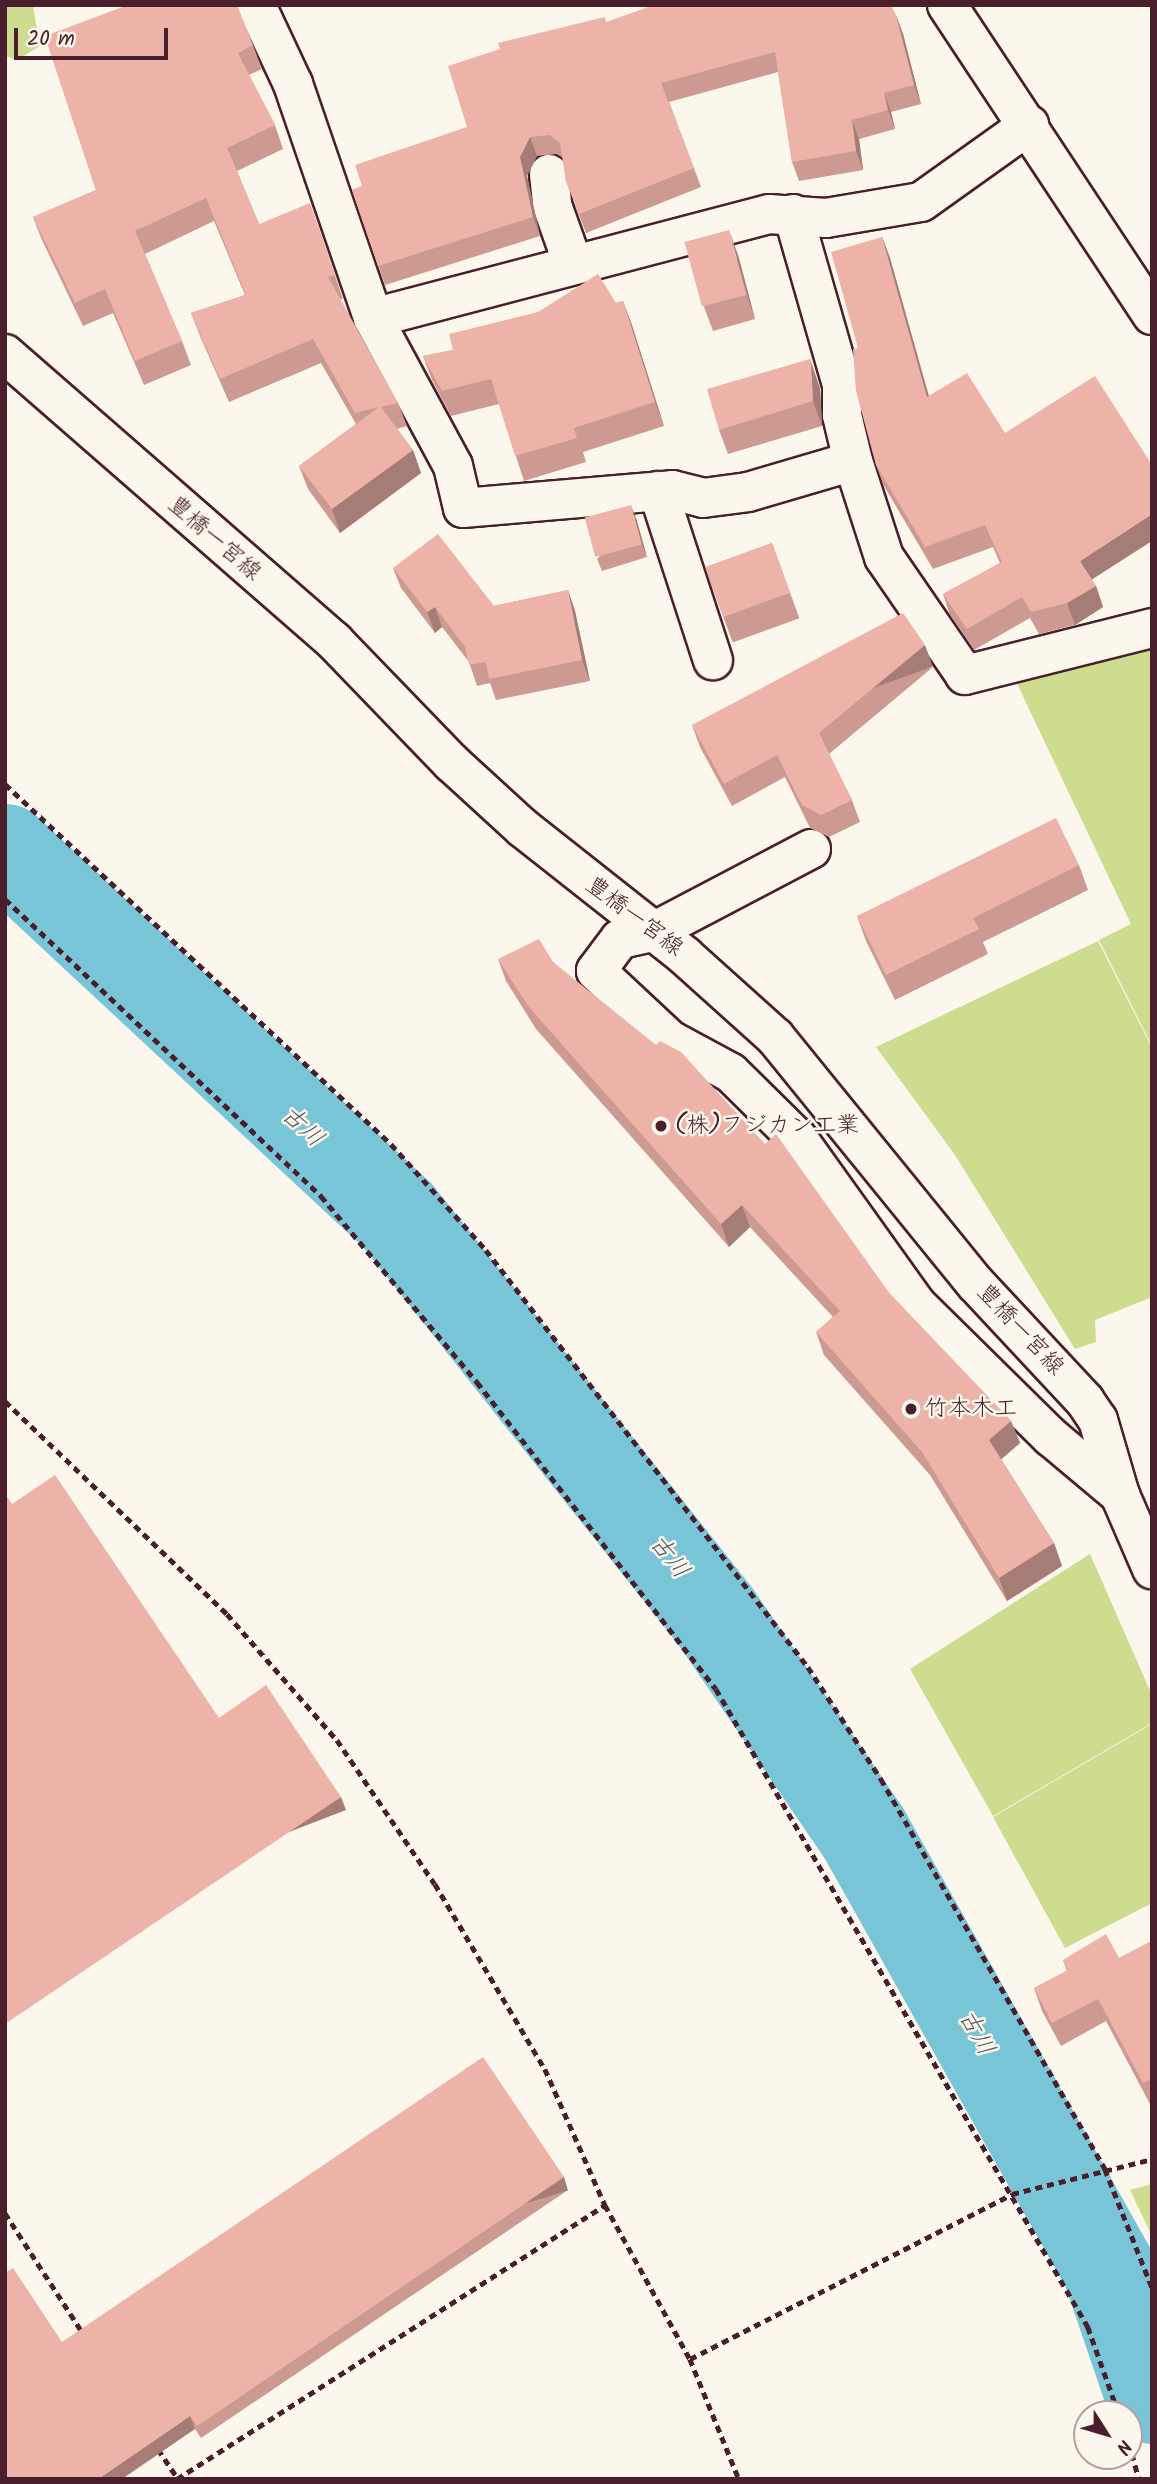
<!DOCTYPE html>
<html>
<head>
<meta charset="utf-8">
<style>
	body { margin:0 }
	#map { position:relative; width:1157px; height:2484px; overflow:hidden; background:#fbf7ec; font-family:Kalam,"Klee One",sans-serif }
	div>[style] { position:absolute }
	.green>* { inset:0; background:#cedc8f }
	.river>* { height:93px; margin:-46.5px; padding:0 46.5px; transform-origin:46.5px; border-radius:46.5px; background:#79c5d8 }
	.path>* { height:4.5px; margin-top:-2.25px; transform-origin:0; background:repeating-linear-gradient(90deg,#4a1f2b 0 7px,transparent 0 12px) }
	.roads { filter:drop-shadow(2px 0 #4a1f2b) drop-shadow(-2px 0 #4a1f2b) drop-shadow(0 2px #4a1f2b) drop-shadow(0 -2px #4a1f2b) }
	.minor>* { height:38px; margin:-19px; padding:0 19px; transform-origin:19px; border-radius:19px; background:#fbf7ec }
	.major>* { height:38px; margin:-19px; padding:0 19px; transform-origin:19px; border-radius:19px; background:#fbf7ec }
	.wall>* { inset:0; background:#cc9a91; transform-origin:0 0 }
	.shaded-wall>* { inset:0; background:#a67d76; transform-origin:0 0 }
	.building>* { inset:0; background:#edb3a9; transform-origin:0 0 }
	.dots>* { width:19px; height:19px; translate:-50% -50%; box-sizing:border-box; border:4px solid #fbf7ec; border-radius:50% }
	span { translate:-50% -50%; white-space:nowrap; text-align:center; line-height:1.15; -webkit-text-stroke:5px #fbf7ec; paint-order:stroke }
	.street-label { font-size:23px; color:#4a1f2b }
	.poi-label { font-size:23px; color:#4a1f2b }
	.left { translate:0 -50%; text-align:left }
	.water-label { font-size:24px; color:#58515f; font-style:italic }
	.frame { position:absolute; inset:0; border:7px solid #4a1f2b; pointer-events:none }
	.north { position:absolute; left:1073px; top:2400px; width:70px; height:70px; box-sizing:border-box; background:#fbf7ec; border:2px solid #b4a19f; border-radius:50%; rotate:127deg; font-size:19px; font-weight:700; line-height:28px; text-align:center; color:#4a1f2b }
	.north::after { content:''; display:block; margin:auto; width:24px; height:32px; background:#4a1f2b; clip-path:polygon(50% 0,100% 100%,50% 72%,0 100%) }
	.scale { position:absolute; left:14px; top:28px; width:154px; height:32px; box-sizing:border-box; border:4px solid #4a1f2b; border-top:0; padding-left:9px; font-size:21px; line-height:24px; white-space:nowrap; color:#4a1f2b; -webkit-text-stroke:5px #fbf7ec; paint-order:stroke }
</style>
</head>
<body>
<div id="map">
	<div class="green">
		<div style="clip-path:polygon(5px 5px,33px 6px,40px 46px,17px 60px,5px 56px)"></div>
		<div style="clip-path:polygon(1148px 637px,1152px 648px,1152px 1046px,1099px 940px,1131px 924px,1011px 671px)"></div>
		<div style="clip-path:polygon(1098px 941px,1152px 1048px,1152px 1297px,1095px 1320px,1096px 1342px,1075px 1349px,955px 1155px,876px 1047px)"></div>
		<div style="clip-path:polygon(1090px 1554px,1152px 1695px,1152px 1723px,993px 1816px,910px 1669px)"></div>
		<div style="clip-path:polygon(1152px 1724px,1152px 1903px,1065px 1948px,993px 1817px)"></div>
		<div style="clip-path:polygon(1152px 2184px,1152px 2236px,1130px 2190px)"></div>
	</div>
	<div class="river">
		<div style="left:5px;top:850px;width:536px;rotate:42.96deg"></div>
		<div style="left:397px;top:1215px;width:512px;rotate:51.58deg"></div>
		<div style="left:715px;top:1616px;width:262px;rotate:55.6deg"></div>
		<div style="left:863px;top:1832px;width:500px;rotate:60.67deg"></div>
		<div style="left:1108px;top:2268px;width:136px;rotate:71.2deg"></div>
	</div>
	<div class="path">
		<div style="left:5px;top:784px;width:528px;rotate:43deg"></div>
		<div style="left:391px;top:1144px;width:142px;rotate:48.1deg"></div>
		<div style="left:486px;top:1250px;width:527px;rotate:52.33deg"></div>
		<div style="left:808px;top:1667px;width:134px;rotate:56.9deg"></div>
		<div style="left:881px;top:1779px;width:450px;rotate:60.1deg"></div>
		<div style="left:1105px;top:2169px;width:127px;rotate:68.3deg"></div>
		<div style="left:5px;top:899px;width:434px;rotate:43.2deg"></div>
		<div style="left:321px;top:1196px;width:243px;rotate:50deg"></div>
		<div style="left:477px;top:1382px;width:389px;rotate:52.1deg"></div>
		<div style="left:716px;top:1689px;width:739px;rotate:59.75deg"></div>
		<div style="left:1088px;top:2327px;width:92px;rotate:70.4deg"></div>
		<div style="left:5px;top:1401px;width:308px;rotate:43.8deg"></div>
		<div style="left:227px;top:1614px;width:167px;rotate:48.9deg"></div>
		<div style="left:337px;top:1740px;width:174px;rotate:55.8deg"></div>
		<div style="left:435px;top:1884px;width:215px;rotate:59.3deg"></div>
		<div style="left:545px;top:2069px;width:149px;rotate:66.2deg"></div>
		<div style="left:605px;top:2205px;width:176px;rotate:61.1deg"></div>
		<div style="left:690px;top:2359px;width:130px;rotate:67.8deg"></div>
		<div style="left:5px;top:2213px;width:143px;rotate:57deg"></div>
		<div style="left:690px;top:2359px;width:362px;rotate:-27.1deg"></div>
		<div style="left:1012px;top:2194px;width:144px;rotate:-14deg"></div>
		<div style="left:1129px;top:2442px;width:38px;rotate:75deg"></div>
		<div style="left:158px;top:2449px;width:36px;rotate:56deg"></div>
		<div style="left:177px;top:2479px;width:508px;rotate:-32.63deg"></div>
	</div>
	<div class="roads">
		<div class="minor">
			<div style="left:256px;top:5px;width:87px;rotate:64.9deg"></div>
			<div style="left:293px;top:84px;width:247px;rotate:71.1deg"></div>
			<div style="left:373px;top:318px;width:409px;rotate:-14.7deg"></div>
			<div style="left:769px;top:214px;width:57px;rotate:4deg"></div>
			<div style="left:826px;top:218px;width:96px;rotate:-9.6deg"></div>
			<div style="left:921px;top:202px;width:133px;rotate:-35.5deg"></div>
			<div style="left:947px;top:5px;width:372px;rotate:56.5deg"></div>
			<div style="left:549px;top:174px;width:31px;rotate:84deg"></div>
			<div style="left:552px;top:205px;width:63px;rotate:70.4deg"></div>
			<div style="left:793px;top:214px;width:178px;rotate:74deg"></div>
			<div style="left:842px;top:385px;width:30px;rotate:90deg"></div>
			<div style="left:842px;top:415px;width:47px;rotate:76.6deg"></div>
			<div style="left:853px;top:461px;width:101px;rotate:72.1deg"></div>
			<div style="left:884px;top:557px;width:143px;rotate:55.5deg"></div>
			<div style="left:965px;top:675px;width:193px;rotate:-14.1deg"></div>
			<div style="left:373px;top:318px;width:168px;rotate:61.6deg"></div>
			<div style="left:453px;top:466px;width:43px;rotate:76.6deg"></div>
			<div style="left:463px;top:508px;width:210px;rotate:-4.9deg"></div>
			<div style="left:672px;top:490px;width:32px;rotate:14deg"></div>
			<div style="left:703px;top:498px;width:45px;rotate:-7.6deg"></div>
			<div style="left:748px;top:492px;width:109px;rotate:-16.4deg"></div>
			<div style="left:658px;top:491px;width:178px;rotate:72deg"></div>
			<div style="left:811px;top:849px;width:178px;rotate:152.3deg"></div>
			<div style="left:653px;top:932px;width:34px;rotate:168deg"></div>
			<div style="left:620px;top:939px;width:40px;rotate:127deg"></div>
			<div style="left:596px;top:971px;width:101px;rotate:43deg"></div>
			<div style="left:670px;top:1040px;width:69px;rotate:28.4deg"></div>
			<div style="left:731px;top:1073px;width:94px;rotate:44.6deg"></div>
			<div style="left:798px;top:1139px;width:203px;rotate:54.4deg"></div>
			<div style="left:916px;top:1304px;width:190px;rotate:44.6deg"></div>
			<div style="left:1051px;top:1437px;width:90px;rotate:40deg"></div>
		</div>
		<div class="major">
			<div style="left:5px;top:354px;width:437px;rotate:41.1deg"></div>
			<div style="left:334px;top:641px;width:170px;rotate:46deg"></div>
			<div style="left:452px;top:763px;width:96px;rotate:42.5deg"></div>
			<div style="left:523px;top:828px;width:206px;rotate:38.3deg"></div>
			<div style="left:685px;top:956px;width:121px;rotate:42deg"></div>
			<div style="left:775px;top:1037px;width:318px;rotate:50.9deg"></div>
			<div style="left:976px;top:1284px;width:160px;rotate:47deg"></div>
			<div style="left:1085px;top:1401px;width:23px;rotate:56deg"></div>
			<div style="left:1098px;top:1420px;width:78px;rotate:73.7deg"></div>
			<div style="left:1120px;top:1495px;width:81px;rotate:66.6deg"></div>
		</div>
	</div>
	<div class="wall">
		<div style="clip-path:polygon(896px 15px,903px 34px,921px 104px,891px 112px,895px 129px,859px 139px,863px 170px,799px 181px,792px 162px,778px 72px,669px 102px,701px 187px,586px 233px,566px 181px,563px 158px,557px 154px,537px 156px,527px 176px,540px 236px,385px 285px,352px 190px,362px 186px,467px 127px,607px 22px)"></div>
		<div style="clip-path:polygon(45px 36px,253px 45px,262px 69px,249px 75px,275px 125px,283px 149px,237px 171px,259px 224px,318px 226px,343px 299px,340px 299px,398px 403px,407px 426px,397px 429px,413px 450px,421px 473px,340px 533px,308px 489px,299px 466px,356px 424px,321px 363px,229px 402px,200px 336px,191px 313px,245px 295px,214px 221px,145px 254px,182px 341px,191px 365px,144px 385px,113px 313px,83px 326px,42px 240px,33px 217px,96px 190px)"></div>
		<div style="clip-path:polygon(882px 237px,890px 258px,929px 396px,1092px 580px,1096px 586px,1103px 607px,1075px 625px,1039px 634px,1030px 618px,974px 650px,950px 615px,943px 594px,1000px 563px,993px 547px,933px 569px,884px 486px,876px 465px,858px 348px)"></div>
		<div style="clip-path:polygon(738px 255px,755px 319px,713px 331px,704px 307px)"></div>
		<div style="clip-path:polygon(623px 301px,664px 426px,583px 452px,586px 462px,524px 481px,499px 404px,451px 416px,432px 380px,423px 356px,453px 350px)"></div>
		<div style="clip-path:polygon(820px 388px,822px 426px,728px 454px,719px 430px)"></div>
		<div style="clip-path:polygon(636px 518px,647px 557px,602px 571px,597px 559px)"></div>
		<div style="left:772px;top:543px;width:80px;height:71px;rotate:70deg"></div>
		<div style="clip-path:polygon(393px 568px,494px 606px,568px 590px,575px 611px,590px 681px,496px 700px,490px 683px,477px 686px,469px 662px,442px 627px,435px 633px,401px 588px)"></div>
		<div style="clip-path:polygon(933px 667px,829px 754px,852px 800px,860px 822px,829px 837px,810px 828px,785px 777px,732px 806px,700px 747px,692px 725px)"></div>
		<div style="clip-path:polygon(1079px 865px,1088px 890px,983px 942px,988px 954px,895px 1000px,866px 941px,857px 916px)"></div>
		<div style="clip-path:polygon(498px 959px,553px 962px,890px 1294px,1011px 1421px,1020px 1443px,1001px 1459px,1054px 1543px,1062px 1566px,1007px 1601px,930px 1475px,824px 1355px,816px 1332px,833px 1317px,750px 1227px,729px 1247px,536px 1029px,506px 981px)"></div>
		<div style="clip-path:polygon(1152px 1941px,1152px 2106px,1151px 2106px,1106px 2021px,1061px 2046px,1042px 2011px,1034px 1988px,1067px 1971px,1063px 1960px,1119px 1958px)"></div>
		<div style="clip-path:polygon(568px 2190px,201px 2438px,195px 2429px,62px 2342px)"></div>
	</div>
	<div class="shaded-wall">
		<div style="clip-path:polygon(896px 15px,903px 34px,921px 104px,914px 85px)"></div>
		<div style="clip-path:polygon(884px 93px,891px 112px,895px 129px,888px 110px)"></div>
		<div style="clip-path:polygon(852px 120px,859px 139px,863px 170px,856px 151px)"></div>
		<div style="clip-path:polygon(530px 137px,537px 156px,527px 176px,540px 236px,533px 217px,520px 157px)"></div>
		<div style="clip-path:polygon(729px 230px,738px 255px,755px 319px,747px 295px)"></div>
		<div style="clip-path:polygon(882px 237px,890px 258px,935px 419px,927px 397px)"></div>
		<div style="clip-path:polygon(623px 301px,632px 325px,664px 426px,655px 402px)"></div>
		<div style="clip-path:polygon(810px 359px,820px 388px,822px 426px,813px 401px)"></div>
		<div style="clip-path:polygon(413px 450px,421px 473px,340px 533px,332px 509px)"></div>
		<div style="clip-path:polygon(631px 505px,636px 518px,647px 557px,642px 545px)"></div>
		<div style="clip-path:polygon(1152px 514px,1152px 541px,1088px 582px,1080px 561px)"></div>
		<div style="clip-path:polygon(1096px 586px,1103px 607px,1075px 625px,1067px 603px)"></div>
		<div style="clip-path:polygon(568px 590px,575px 611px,590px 681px,582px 660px)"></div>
		<div style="clip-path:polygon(435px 607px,442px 627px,435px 633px,427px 612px)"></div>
		<div style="left:925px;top:645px;width:23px;height:138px;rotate:70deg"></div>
		<div style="clip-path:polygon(742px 1205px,750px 1227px,729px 1247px,721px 1224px)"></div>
		<div style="clip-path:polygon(1011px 1421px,1020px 1443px,997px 1463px,989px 1440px)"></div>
		<div style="clip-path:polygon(1054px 1543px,1062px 1566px,1007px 1601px,999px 1578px)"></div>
		<div style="left:341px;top:1797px;width:14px;height:405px;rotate:69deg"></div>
		<div style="left:564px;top:2177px;width:14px;height:443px;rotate:73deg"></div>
		<div style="clip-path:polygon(190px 2416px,195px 2429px,122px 2479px,98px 2479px)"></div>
	</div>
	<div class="building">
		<div style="clip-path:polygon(128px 5px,237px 5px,253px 45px,238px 53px,275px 125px,227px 148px,259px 224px,310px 203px,335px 275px,328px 277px,398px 403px,381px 407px,413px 450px,332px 509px,299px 466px,379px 407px,355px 413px,313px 339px,220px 379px,191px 313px,246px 295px,206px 198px,135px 231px,182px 341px,135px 361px,105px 289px,75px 303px,33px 217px,96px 190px,45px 36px)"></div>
		<div style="clip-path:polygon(654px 5px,891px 5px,896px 15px,914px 85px,884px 93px,888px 110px,852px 120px,856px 151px,792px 162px,775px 52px,661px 83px,694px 168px,579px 214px,566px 181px,560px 143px,550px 135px,530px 137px,520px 157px,533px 217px,378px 266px,352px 190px,362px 186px,355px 165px,467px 127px,448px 66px,500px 49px,498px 43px,605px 17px,606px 22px)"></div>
		<div style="left:729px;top:230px;width:67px;height:46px;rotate:75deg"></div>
		<div style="clip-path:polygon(882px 237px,927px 397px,967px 373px,1005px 433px,1095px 376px,1152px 465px,1152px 514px,1080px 561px,1096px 586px,1067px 603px,1031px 612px,1022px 597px,967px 629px,943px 594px,1002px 562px,985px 525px,925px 547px,876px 465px,856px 391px,853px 349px,858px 348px,831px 252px)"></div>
		<div style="clip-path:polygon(598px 274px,616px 303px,623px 301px,655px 402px,574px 428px,577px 438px,515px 456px,491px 379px,442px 391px,423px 356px,453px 350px,449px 334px,538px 312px)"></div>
		<div style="clip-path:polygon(810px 359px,811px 364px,813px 401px,719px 430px,707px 389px)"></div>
		<div style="left:631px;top:505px;width:41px;height:48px;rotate:75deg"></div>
		<div style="clip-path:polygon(438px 534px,494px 606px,568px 590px,582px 660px,489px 679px,486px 662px,469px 665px,465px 647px,435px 607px,427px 612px,393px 568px)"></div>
		<div style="left:772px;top:543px;width:53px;height:71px;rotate:70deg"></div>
		<div style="clip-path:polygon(903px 613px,925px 645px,819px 733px,852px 800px,821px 815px,802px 805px,777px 755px,724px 784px,692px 725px)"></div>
		<div style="clip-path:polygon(1056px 818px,1079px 865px,973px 918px,979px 929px,886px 975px,857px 916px)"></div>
		<div style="clip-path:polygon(539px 939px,553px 962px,656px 1045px,660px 1041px,681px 1052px,765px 1144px,776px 1134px,890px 1294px,1011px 1421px,989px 1440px,1054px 1543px,999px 1578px,922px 1452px,816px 1332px,840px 1311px,742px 1205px,721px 1224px,528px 1006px,498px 959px)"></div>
		<div style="clip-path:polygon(55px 1475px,219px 1718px,266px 1685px,341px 1797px,5px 2024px,5px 1494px,12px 1504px)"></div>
		<div style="clip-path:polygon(1106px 1934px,1119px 1958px,1152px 1941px,1152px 2079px,1143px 2083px,1098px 1999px,1052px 2023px,1034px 1988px,1068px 1970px,1063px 1960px)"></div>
		<div style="clip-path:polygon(483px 2057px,564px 2177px,197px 2426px,190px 2416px,98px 2479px,5px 2479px,5px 2273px,13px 2268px,62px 2342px)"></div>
	</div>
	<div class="dots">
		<div style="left:661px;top:1126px;background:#4a1f2b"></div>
		<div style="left:911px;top:1409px;background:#4a1f2b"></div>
	</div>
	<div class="street-label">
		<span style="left:214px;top:539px;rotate:41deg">豊橋一宮線</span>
		<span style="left:634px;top:917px;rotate:37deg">豊橋一宮線</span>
		<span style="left:1020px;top:1330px;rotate:47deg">豊橋一宮線</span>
	</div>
	<div class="poi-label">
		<span class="left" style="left:675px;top:1126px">(株)フジカン工業</span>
		<span class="left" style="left:925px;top:1409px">竹本木工</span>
	</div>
	<div class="water-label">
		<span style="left:302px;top:1127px;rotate:43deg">古川</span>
		<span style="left:669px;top:1557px;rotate:52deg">古川</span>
		<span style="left:976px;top:2033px;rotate:61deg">古川</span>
	</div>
	<div class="frame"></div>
	<div class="north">N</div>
	<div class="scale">20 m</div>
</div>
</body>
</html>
